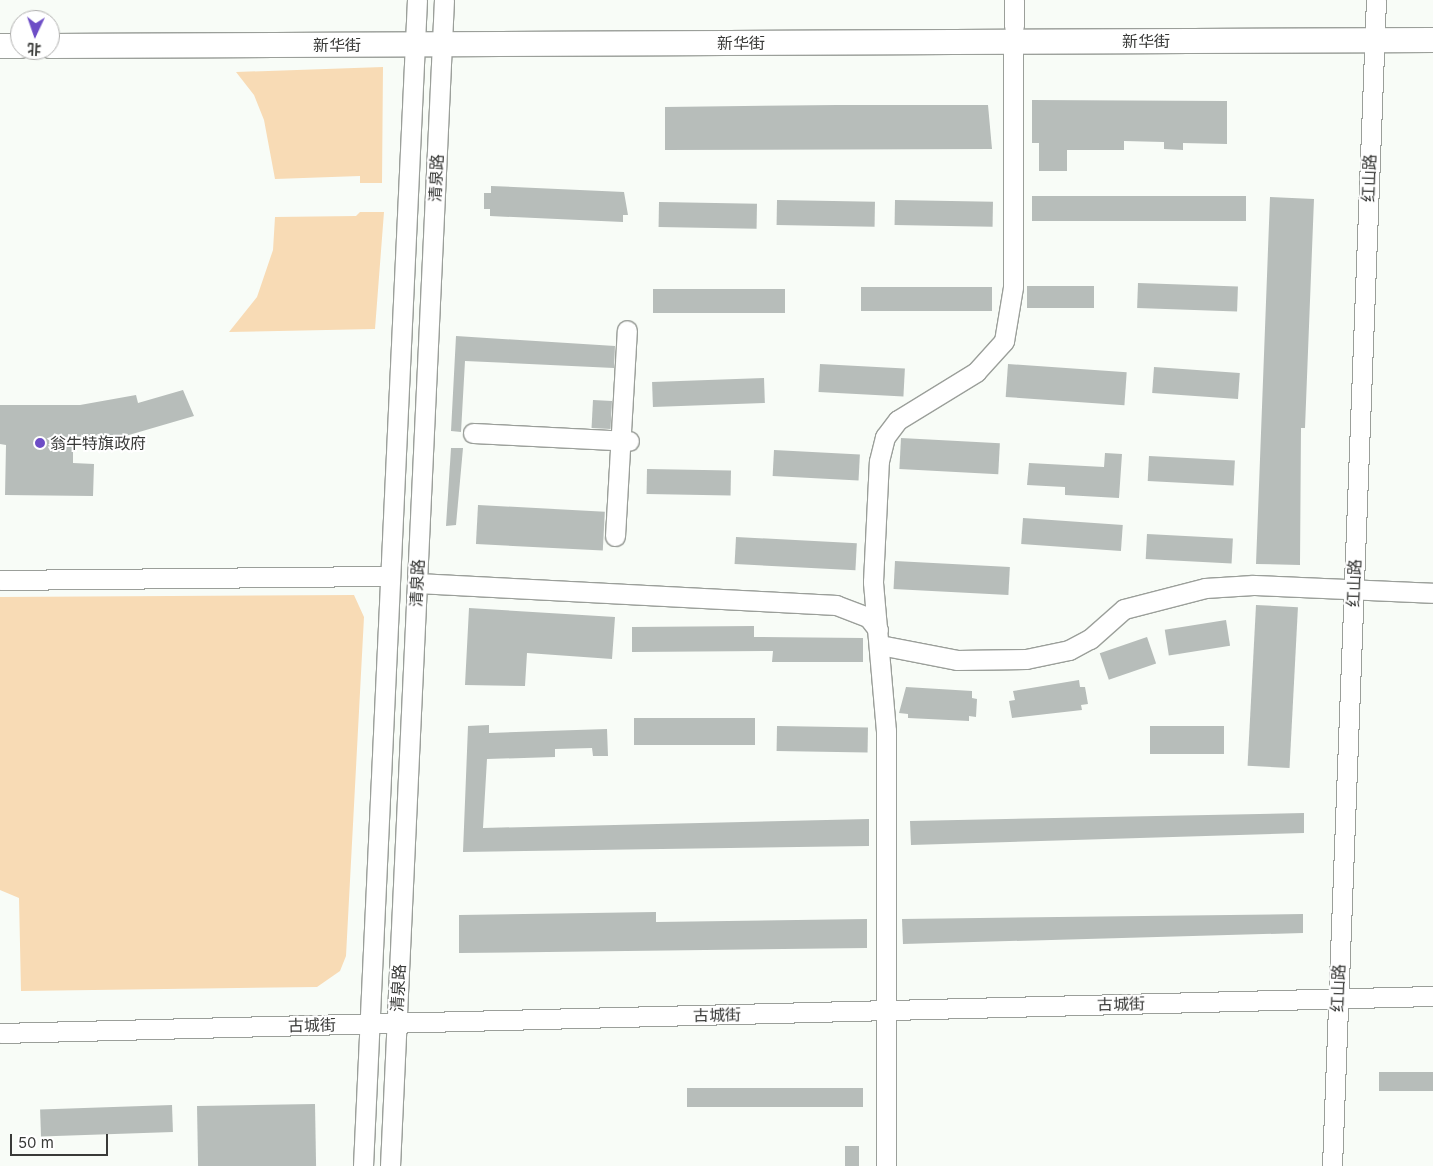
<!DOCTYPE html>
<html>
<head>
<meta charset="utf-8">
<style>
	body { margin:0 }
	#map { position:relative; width:1433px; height:1166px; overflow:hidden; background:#f8fcf7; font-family:Inter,"Noto Sans SC",sans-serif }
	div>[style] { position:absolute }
	.green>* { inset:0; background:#f8dbb5 }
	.building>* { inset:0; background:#b7bdba; transform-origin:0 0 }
	.roads { filter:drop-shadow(1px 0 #9b9f9a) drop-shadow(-1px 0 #9b9f9a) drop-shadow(0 1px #9b9f9a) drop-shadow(0 -1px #9b9f9a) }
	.minor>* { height:19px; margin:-9.5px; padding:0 9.5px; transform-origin:9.5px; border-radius:9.5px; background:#fff }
	.major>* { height:24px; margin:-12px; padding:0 12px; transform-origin:12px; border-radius:12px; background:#fff }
	.dots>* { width:14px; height:14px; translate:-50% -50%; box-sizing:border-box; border:2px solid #fff; border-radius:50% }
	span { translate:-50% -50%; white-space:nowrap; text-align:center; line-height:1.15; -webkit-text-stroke:4px #fff; paint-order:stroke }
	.street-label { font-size:16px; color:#393a38 }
	.poi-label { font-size:16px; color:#393a38 }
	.left { translate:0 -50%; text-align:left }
	.north { position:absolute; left:10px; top:10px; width:50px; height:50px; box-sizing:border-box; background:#fff; border:1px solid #b0b0af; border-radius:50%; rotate:183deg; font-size:14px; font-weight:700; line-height:20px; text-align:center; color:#393a38 }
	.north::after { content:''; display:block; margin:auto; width:18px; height:22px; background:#6d4dc6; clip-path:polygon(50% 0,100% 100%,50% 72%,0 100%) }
	.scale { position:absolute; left:10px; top:1134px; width:98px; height:22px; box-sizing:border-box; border:2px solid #393a38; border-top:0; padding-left:6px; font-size:15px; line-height:18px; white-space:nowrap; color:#393a38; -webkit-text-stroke:4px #fff; paint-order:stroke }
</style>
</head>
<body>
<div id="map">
	<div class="green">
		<div style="clip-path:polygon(383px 67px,382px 183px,360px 183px,360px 176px,275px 179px,264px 120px,254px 95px,236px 72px)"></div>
		<div style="clip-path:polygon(360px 212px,384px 212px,375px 329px,229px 332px,257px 297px,273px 250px,275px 217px,356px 216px)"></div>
		<div style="clip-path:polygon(354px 595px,364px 617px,346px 956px,340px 971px,317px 987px,21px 991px,19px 898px,0 890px,0 597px)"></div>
	</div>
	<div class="building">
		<div style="clip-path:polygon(1032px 100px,1227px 101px,1227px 144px,1183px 143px,1183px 150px,1164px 149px,1164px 142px,1124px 141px,1124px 150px,1067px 150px,1067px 171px,1039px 171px,1039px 143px,1032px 143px)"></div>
		<div style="clip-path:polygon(837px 105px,988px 105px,992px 149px,665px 150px,665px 107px)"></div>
		<div style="clip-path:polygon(491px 186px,624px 192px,628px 215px,623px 215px,623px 222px,490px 216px,490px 209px,484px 209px,484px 193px,491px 193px)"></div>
		<div style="left:1246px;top:196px;width:25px;height:214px;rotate:90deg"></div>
		<div style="clip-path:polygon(1270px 197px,1314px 199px,1305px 428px,1301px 428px,1300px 565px,1256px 564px)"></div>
		<div style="left:777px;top:200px;width:98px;height:25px;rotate:1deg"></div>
		<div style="left:895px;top:200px;width:98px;height:25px;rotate:1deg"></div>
		<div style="left:659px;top:202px;width:98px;height:25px;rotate:1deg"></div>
		<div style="left:1138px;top:283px;width:100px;height:25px;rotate:2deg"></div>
		<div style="left:1027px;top:286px;width:67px;height:22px"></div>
		<div style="left:861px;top:287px;width:131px;height:24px"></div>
		<div style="left:653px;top:289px;width:132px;height:24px"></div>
		<div style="clip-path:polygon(456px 336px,615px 346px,614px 368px,465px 361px,461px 432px,451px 431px)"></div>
		<div style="left:820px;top:364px;width:85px;height:28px;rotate:3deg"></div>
		<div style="left:1008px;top:364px;width:119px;height:33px;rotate:4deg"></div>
		<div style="left:1154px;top:367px;width:86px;height:26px;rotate:4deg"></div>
		<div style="left:764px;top:378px;width:25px;height:112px;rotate:88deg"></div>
		<div style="clip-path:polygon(183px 390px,194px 416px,122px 437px,73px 444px,73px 463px,94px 464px,93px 496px,5px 495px,6px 445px,0 444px,0 405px,80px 405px,136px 395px,138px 403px)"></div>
		<div style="left:593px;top:400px;width:19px;height:28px;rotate:3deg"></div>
		<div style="left:901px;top:438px;width:99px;height:31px;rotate:3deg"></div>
		<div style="clip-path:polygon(451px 448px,463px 448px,456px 525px,446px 526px)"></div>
		<div style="left:774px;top:450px;width:86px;height:26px;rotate:3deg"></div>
		<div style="clip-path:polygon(1105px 453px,1122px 454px,1119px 498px,1065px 495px,1065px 487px,1027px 485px,1029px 463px,1104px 467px)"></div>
		<div style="left:1149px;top:456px;width:86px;height:25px;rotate:3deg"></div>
		<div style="left:647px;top:469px;width:84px;height:25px;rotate:1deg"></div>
		<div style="left:478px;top:505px;width:127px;height:39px;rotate:3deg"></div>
		<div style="left:1023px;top:518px;width:100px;height:26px;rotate:4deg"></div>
		<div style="left:1147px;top:534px;width:86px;height:25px;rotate:3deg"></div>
		<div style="left:736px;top:537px;width:121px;height:27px;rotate:3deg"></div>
		<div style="left:895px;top:561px;width:115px;height:28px;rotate:3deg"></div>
		<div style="left:1256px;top:605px;width:42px;height:161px;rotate:3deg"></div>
		<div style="clip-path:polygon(469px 608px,615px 617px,612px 659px,527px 653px,525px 686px,465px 685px)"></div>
		<div style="left:1226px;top:620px;width:26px;height:62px;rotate:81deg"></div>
		<div style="clip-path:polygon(754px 626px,754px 637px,863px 638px,863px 662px,772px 662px,773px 651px,632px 652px,632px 627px)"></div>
		<div style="left:1147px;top:637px;width:28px;height:50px;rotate:71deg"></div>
		<div style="clip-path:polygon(1079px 680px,1080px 687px,1085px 687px,1088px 704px,1081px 705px,1082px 710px,1012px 718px,1009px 701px,1015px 700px,1013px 691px)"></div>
		<div style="clip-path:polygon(906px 687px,972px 691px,972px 698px,977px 699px,976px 717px,969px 716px,969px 721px,908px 718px,908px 714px,899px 713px)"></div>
		<div style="left:634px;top:718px;width:121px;height:27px"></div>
		<div style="clip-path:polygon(489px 725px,489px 733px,607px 729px,608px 756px,593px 756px,592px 748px,555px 749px,555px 757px,487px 759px,483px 828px,869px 819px,869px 846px,463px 852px,468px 726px)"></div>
		<div style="left:777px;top:726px;width:91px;height:25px;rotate:1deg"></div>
		<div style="left:1150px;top:726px;width:74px;height:28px"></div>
		<div style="clip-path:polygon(1304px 813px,1304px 833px,911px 845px,910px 821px)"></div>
		<div style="clip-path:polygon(656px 912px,656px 922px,867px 919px,867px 948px,459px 953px,459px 915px)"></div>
		<div style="clip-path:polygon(1303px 914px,1303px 933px,903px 944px,902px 919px)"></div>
		<div style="left:1379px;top:1072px;width:54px;height:19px"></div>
		<div style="left:863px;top:1088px;width:19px;height:176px;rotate:90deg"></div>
		<div style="left:315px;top:1104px;width:62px;height:118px;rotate:89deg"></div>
		<div style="left:172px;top:1105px;width:27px;height:132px;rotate:88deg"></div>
		<div style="left:845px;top:1146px;width:14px;height:20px"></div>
	</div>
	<div class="roads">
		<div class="minor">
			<div style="left:1014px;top:26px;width:26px;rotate:-90deg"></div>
			<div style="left:473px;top:433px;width:156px;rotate:2.9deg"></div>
			<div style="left:615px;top:536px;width:206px;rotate:-86.7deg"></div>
			<div style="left:0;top:580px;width:390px;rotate:-0.6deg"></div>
			<div style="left:417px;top:583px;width:420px;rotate:3deg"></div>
			<div style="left:836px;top:605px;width:34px;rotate:21deg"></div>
			<div style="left:868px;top:617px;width:16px;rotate:52deg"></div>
			<div style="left:880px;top:645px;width:78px;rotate:11deg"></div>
			<div style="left:957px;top:660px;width:69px;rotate:-0.8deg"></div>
			<div style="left:1026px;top:659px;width:44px;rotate:-11.8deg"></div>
			<div style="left:1069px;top:650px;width:24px;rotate:-28deg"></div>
			<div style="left:1090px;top:639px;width:45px;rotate:-41.4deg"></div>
			<div style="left:1124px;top:609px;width:84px;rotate:-14.5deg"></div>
			<div style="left:1205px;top:588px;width:48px;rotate:-3.6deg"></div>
			<div style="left:1253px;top:585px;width:180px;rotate:2.5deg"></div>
			<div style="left:0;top:1033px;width:1433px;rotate:-1.48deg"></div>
			<div style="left:363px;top:1166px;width:1167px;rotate:-87.35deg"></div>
			<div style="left:390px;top:1166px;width:1167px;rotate:-87.35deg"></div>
			<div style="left:886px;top:1166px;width:435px;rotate:-90deg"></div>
			<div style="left:886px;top:731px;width:150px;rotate:-95deg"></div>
			<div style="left:873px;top:582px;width:121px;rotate:-87.2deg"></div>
			<div style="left:879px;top:461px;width:25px;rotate:-76deg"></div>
			<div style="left:885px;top:437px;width:21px;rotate:-53deg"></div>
			<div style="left:898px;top:420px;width:92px;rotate:-31.6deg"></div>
			<div style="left:976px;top:372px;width:42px;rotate:-47.9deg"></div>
			<div style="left:1004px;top:341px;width:55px;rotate:-80.5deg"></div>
			<div style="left:1013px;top:287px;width:245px;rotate:-90deg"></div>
			<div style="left:1332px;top:1166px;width:1167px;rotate:-87.84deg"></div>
		</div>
		<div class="major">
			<div style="left:0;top:46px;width:20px"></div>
			<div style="left:50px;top:46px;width:1383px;rotate:-0.25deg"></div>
		</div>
	</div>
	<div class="dots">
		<div style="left:40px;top:443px;background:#6d4dc6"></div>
	</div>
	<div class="street-label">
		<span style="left:1146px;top:41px">新华街</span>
		<span style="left:741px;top:43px">新华街</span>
		<span style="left:337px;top:45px">新华街</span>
		<span style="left:436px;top:178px;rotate:-87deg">清泉路</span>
		<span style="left:1369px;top:178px;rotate:-88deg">红山路</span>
		<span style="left:417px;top:583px;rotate:-87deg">清泉路</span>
		<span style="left:1354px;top:583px;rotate:-88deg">红山路</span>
		<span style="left:398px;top:988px;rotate:-87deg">清泉路</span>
		<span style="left:1338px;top:988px;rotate:-88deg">红山路</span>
		<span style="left:1121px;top:1004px;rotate:-1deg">古城街</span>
		<span style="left:717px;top:1015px;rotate:-1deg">古城街</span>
		<span style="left:312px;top:1025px;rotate:-1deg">古城街</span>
	</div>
	<div class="poi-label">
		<span class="left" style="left:50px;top:443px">翁牛特旗政府</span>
	</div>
	<div class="north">北</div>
	<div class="scale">50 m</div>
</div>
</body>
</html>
